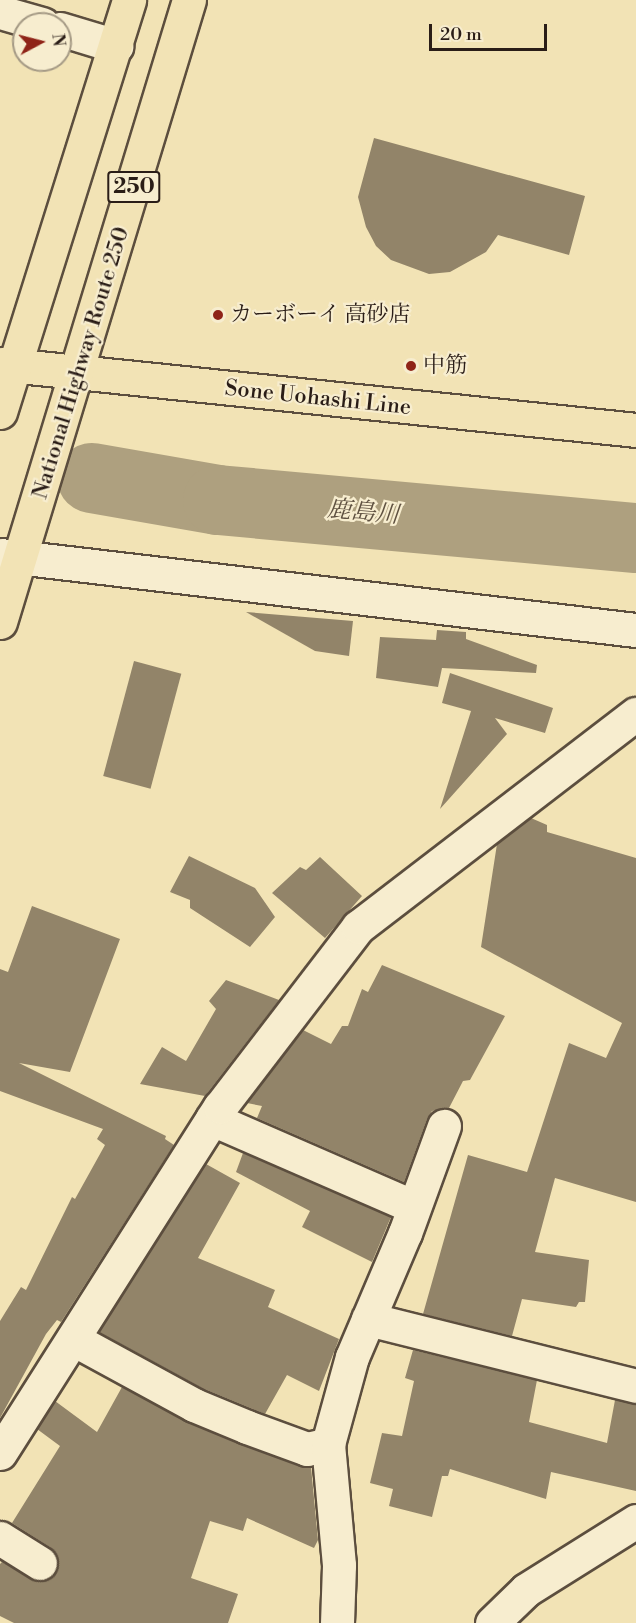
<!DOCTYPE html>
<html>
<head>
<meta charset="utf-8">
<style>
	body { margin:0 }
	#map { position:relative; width:636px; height:1623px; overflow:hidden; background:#f2e3b5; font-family:"Libre Bodoni","Noto Serif JP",serif }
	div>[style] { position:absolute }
	.river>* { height:70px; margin:-35px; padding:0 35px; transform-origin:35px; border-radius:35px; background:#aea07f }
	.building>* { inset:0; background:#928469; transform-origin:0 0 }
	.roads { filter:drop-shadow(2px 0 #5c4e3e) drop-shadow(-2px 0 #5c4e3e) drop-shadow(0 2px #5c4e3e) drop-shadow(0 -2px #5c4e3e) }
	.minor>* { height:33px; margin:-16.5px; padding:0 16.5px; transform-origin:16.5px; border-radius:16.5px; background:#f7edcf }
	.major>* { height:33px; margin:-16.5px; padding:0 16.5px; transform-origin:16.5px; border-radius:16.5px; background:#f2e3b5 }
	.highway>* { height:33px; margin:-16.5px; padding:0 16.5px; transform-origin:16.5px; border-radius:16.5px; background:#f2e3b5 }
	.dots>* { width:16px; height:16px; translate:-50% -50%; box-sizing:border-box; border:3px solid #f7edcf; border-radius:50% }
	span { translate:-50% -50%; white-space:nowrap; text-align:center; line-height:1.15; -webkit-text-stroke:4.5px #f7edcf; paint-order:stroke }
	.shield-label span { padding:2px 4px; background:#f7edcf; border:2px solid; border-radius:4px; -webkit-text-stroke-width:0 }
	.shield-label { font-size:21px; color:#2a1d17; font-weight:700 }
	.poi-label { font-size:22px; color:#2a1d17 }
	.left { translate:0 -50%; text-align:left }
	.street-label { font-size:22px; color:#2a1d17 }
	.water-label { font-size:24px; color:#5f5141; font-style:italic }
	.north { position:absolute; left:12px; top:12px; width:60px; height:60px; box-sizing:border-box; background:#f7edcf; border:2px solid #a59a85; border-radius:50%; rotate:83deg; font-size:16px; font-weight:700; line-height:24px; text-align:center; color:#2a1d17 }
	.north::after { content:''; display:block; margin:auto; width:21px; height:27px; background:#8f2418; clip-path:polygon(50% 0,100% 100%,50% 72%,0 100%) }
	.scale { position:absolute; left:429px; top:24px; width:118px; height:27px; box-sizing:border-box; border:3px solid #2a1d17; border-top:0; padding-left:8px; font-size:18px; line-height:21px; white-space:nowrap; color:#2a1d17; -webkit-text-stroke:4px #f7edcf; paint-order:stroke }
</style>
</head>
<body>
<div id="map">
	<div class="river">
		<div style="left:92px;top:478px;width:128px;rotate:9.9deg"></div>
		<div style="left:218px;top:500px;width:420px;rotate:5.2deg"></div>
	</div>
	<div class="building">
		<div style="clip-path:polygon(374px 138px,585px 196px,569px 255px,498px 235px,486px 252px,450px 272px,429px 274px,391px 260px,376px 246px,366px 227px,358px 197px)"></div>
		<div style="clip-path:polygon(246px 612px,353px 621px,349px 656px,315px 651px)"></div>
		<div style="clip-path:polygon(437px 630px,466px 632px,466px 639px,537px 665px,536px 673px,442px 668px,438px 687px,376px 678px,380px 637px,436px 640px)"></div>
		<div style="left:134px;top:661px;width:49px;height:119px;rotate:15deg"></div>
		<div style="clip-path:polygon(450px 673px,553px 708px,545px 733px,495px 718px,507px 734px,440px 809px,471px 711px,442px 703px)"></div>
		<div style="clip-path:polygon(531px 818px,547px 825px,547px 832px,636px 858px,636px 1202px,555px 1178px,535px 1252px,589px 1260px,585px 1302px,579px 1302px,576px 1307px,522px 1299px,512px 1336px,423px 1314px,468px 1155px,527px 1172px,569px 1043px,606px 1058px,622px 1023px,481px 947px,497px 844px)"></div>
		<div style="clip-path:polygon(189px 856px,255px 888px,275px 917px,250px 947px,190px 908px,190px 900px,170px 892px)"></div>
		<div style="clip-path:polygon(320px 857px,362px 896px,325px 938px,272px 893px,300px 867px,306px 870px)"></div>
		<div style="clip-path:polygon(32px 906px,120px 939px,70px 1072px,19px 1063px,166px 1136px,165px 1139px,174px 1145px,61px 1322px,57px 1320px,46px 1334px,0 1418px,0 1321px,21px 1287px,26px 1290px,72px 1197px,75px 1199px,105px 1145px,97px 1139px,103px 1129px,0 1091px,0 969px,8px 972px)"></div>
		<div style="clip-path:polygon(382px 965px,505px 1016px,470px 1080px,463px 1081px,449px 1108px,432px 1111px,427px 1119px,404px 1182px,257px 1118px,262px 1106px,247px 1103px,303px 1030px,331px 1044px,342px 1026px,348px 1026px,362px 989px,368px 992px)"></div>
		<div style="clip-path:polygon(226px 980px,279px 1000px,205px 1096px,140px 1084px,162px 1047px,186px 1061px,216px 1009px,209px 1001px)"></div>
		<div style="clip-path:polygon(243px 1153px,391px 1217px,372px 1262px,302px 1227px,310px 1211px,236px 1172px)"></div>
		<div style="clip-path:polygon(206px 1164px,240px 1183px,198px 1258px,275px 1290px,268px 1307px,339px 1339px,319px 1391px,287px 1375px,265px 1414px,202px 1388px,99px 1332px)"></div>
		<div style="clip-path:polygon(413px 1350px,537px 1380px,529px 1422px,607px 1443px,615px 1400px,636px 1404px,636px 1491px,551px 1472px,546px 1499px,450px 1469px,448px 1476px,442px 1476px,432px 1517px,389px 1506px,393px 1489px,370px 1483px,382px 1433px,402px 1436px,414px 1381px,405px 1378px)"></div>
		<div style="clip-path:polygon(122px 1387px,187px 1422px,301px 1467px,311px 1467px,318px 1540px,314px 1548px,247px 1518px,243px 1531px,210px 1521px,191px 1578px,238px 1594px,228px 1623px,14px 1623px,0 1616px,0 1564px,2px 1562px,40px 1582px,56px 1573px,59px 1564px,50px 1547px,12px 1523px,60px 1446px,37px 1429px,55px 1401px,97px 1432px)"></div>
	</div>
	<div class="roads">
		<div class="minor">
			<div style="left:0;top:12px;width:44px;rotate:15.9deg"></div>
			<div style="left:60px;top:29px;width:59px;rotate:16.9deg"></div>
			<div style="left:0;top:555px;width:640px;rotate:6.73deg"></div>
			<div style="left:212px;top:1119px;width:220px;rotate:23.5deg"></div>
			<div style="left:368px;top:1319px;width:276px;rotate:14deg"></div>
			<div style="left:73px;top:1339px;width:138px;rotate:28.6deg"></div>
			<div style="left:194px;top:1405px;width:57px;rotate:22.5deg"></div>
			<div style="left:247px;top:1427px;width:64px;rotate:20.1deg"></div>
			<div style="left:307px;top:1449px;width:22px;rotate:-13deg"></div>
			<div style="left:0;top:1453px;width:410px;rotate:-57.6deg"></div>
			<div style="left:220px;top:1107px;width:227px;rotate:-52.5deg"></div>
			<div style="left:358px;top:927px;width:350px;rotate:-37.5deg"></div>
			<div style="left:0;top:1538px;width:47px;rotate:32deg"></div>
			<div style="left:337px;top:1623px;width:58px;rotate:-88deg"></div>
			<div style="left:339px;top:1565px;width:121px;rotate:-95.2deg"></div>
			<div style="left:328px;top:1444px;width:90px;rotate:-74.6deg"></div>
			<div style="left:352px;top:1357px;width:135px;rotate:-66.9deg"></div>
			<div style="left:405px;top:1233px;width:114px;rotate:-70deg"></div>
			<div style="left:492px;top:1623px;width:47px;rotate:-44.1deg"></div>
			<div style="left:526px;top:1590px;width:130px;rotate:-32.1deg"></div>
		</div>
		<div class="major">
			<div style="left:0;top:364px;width:639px;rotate:5.92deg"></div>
		</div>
		<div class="highway">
			<div style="left:0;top:412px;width:432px;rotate:-72.6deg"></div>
			<div style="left:0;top:622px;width:650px;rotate:-73.1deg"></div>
		</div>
	</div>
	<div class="dots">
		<div style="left:218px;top:315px;background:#8f2418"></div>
		<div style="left:411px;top:366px;background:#8f2418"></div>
	</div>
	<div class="shield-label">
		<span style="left:134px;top:187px">250</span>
	</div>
	<div class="poi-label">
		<span class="left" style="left:230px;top:315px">カーボーイ 高砂店</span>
		<span class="left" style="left:423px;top:366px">中筋</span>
	</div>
	<div class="street-label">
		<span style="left:81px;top:363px;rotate:-73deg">National Highway Route 250</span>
		<span style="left:318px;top:398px;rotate:6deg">Sone Uohashi Line</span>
	</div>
	<div class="water-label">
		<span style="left:363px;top:513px;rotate:5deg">鹿島川</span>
	</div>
	<div class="north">N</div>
	<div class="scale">20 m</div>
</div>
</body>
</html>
